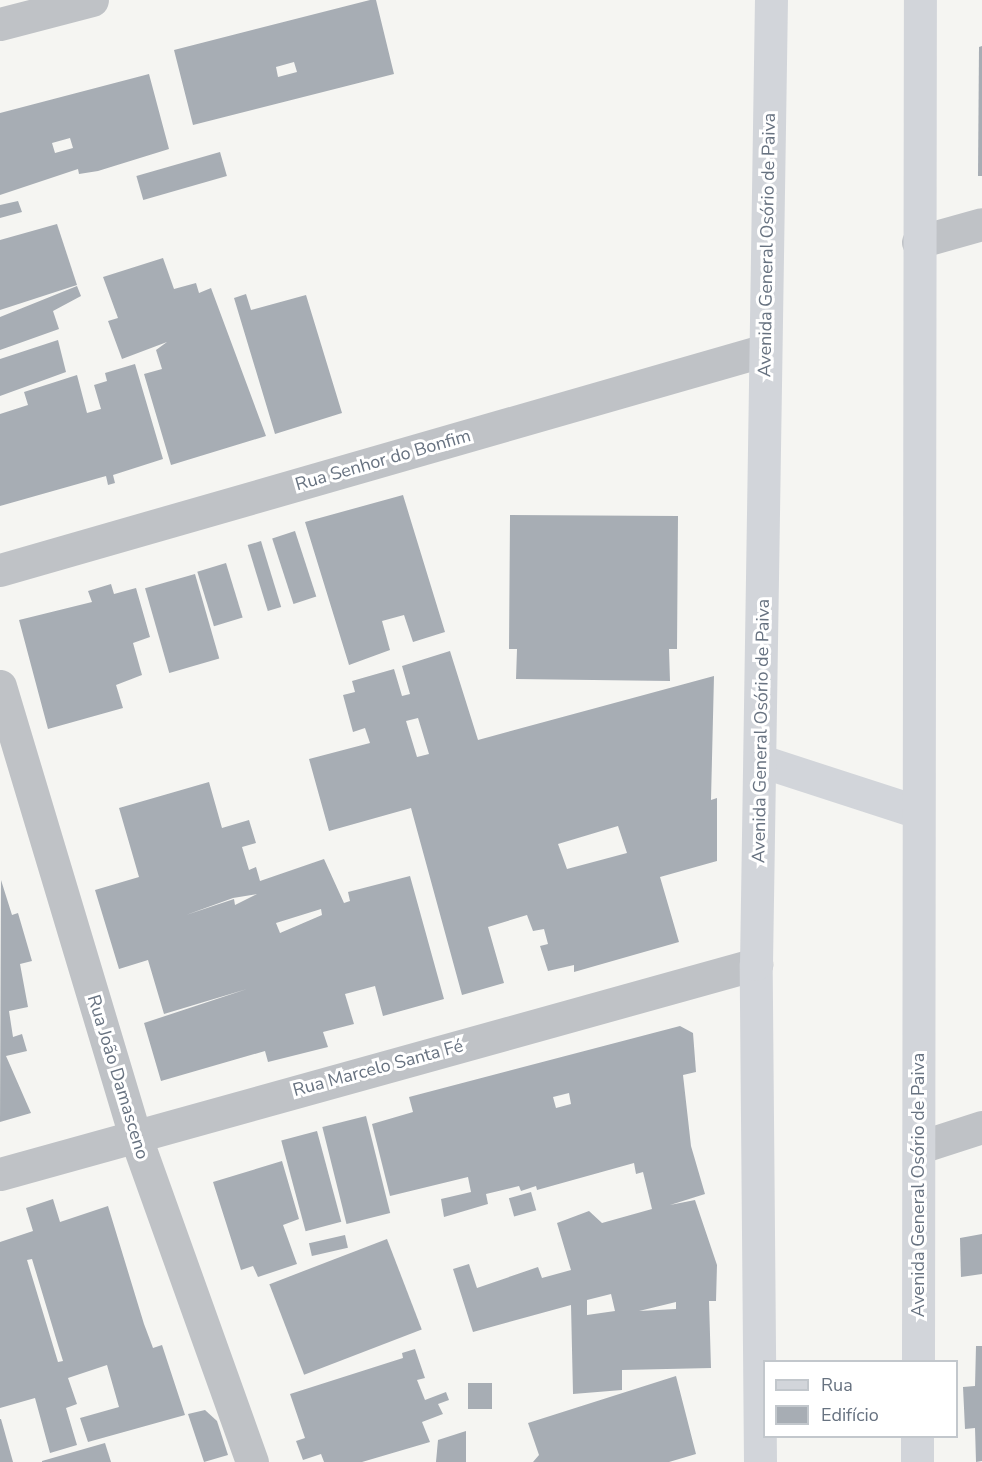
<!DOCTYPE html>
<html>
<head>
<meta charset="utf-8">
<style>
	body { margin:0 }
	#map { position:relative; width:982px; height:1462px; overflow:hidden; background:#f5f5f2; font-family:"Nunito Sans",sans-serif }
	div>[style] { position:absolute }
	.building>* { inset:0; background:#a7adb4; transform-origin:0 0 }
	.minor>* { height:33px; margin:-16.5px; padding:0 16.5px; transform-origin:16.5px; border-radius:16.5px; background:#bfc2c6 }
	.tertiary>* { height:33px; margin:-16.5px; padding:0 16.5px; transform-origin:16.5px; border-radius:16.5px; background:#bfc2c6 }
	.primary>* { height:33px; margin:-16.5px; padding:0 16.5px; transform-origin:16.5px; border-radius:16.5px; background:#d2d5da }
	span { translate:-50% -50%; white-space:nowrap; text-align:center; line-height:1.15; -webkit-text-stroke:6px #fff; paint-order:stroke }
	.street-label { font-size:18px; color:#677280 }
	.legend { position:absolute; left:763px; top:1360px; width:195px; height:78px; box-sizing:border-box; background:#fff; border:2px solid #c2c7cc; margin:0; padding:8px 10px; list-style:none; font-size:18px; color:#677280 }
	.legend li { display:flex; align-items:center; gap:12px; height:30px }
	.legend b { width:30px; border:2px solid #c2c7cc }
</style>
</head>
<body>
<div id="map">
	<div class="building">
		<div style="clip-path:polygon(evenodd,370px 0,376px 0,394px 74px,193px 125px,174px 50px,370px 0,294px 62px,297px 72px,278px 77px,276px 67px,294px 62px)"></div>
		<div style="clip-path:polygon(982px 46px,982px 176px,978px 176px,979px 47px)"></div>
		<div style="clip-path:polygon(evenodd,149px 74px,169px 149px,98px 171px,79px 174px,78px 169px,0 195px,0 113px,149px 74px,70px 138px,73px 148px,55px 153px,52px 143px,70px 138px)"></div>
		<div style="left:220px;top:152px;width:25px;height:87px;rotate:74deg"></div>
		<div style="clip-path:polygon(18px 201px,22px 212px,0 218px,0 205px)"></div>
		<div style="clip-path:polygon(57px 224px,77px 285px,0 310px,0 240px)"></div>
		<div style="clip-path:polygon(163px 258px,174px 289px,196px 283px,199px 293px,211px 288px,266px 436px,171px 465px,144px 374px,162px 369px,156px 350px,167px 342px,122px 359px,108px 321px,118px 318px,103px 277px)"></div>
		<div style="clip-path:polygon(77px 286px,81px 296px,53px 311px,59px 329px,0 350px,0 317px)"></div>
		<div style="clip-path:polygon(246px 294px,251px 310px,306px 295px,342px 413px,275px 434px,234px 298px)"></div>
		<div style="clip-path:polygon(58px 340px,66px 372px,0 396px,0 359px)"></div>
		<div style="clip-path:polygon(135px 364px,163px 459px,113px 475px,115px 483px,108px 485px,106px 476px,0 506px,0 414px,28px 405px,24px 392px,77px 375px,87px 413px,101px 409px,94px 385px,107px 381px,105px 373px)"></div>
		<div style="clip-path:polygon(403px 495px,445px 632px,413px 642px,404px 615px,382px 621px,390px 650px,349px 665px,305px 522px)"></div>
		<div style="clip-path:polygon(510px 515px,678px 516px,677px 649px,669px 649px,670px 681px,516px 679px,517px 649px,509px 649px)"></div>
		<div style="left:295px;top:531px;width:69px;height:24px;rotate:72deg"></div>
		<div style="left:261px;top:541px;width:69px;height:14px;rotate:73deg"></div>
		<div style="left:226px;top:563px;width:57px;height:30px;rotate:73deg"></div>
		<div style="left:195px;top:574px;width:88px;height:52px;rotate:74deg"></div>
		<div style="clip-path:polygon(111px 584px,114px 594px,136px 588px,150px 637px,133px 643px,142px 675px,116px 685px,123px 708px,48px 729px,19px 620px,92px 602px,88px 591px)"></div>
		<div style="clip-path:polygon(evenodd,450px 651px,478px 740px,714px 676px,711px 800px,717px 798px,717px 861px,660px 877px,679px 942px,574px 972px,574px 965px,548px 971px,540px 946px,548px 944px,544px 929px,533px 931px,527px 915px,488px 927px,504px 983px,462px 995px,411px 808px,329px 831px,309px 759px,370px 743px,365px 728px,353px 732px,343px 695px,355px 692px,352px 681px,394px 669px,402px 696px,410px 694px,402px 666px,450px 651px,418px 718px,429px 754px,417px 757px,406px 721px,418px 718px,450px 651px,618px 826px,627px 853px,567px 869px,558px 844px,618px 826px)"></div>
		<div style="clip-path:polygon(evenodd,209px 782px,222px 828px,249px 820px,256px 843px,242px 847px,249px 870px,256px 867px,260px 881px,324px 859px,344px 903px,350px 901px,348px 892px,410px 876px,444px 999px,383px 1016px,375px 986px,345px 994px,354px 1024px,323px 1032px,328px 1047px,268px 1062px,265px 1051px,161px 1081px,144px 1023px,247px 989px,164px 1014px,148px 960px,119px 969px,95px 890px,139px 877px,119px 808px,209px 782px,257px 894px,235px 905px,234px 899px,186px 915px,233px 898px,257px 894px,209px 782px,321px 909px,322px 915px,280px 933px,276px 923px,321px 909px)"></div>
		<div style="clip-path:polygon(1px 880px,12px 915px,18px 913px,32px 961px,20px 964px,28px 1007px,9px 1011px,13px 1037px,22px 1034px,27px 1051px,6px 1056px,31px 1113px,0 1122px)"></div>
		<div style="clip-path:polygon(evenodd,680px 1026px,693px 1033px,696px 1072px,683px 1075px,691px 1146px,705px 1194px,670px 1205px,695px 1200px,717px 1265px,716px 1301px,709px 1301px,711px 1368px,622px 1370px,622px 1390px,573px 1394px,571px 1305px,473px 1332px,453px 1269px,469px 1264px,477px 1288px,538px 1267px,542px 1278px,571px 1270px,557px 1223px,589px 1211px,602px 1223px,652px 1209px,643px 1172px,636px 1174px,634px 1163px,537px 1190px,536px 1186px,521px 1191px,519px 1186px,486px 1194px,488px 1204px,444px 1217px,441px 1199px,471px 1192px,468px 1177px,390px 1196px,372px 1124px,413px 1112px,409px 1097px,680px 1026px,569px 1093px,571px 1104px,556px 1108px,553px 1097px,569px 1093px,680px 1026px,611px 1294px,615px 1311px,587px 1315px,587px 1300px,611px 1294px,680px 1026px,676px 1302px,676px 1309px,639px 1311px,676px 1302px)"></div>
		<div style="left:366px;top:1116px;width:100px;height:45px;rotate:76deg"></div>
		<div style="left:317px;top:1131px;width:94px;height:37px;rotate:75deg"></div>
		<div style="clip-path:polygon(282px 1161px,299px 1219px,283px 1225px,297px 1264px,258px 1277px,253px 1266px,241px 1270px,213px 1182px)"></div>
		<div style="left:531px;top:1192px;width:19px;height:23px;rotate:74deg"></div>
		<div style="clip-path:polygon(evenodd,53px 1199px,60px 1222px,108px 1206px,144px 1324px,153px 1348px,162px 1345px,185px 1415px,88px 1442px,80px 1418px,119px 1407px,107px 1365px,68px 1378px,77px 1404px,66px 1408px,77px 1445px,50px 1453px,35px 1398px,0 1408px,0 1242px,33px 1231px,26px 1208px,53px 1199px,32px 1259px,58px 1345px,63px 1361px,58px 1362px,27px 1260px,32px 1259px)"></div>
		<div style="clip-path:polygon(982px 1234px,982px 1274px,961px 1277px,960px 1238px)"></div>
		<div style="left:345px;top:1235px;width:13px;height:37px;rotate:77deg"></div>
		<div style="left:387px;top:1239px;width:97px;height:126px;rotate:69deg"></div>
		<div style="clip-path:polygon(976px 1346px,982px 1346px,982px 1461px,976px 1462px,975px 1428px,965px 1429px,963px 1387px,975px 1386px)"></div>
		<div style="clip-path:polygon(415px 1349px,425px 1378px,417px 1380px,425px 1400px,446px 1392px,449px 1400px,438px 1404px,443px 1414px,422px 1422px,430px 1442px,362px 1462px,324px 1462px,321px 1454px,303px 1460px,296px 1441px,305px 1438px,290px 1394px,403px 1358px,402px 1353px)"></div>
		<div style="clip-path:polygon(676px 1376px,696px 1454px,669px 1462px,533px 1462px,539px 1455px,528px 1423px)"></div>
		<div style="left:468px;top:1383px;width:24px;height:26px"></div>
		<div style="clip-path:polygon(205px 1410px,217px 1421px,228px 1455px,204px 1462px,188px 1414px)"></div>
		<div style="clip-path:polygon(0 1419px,1px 1419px,13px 1462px,0 1462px)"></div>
		<div style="clip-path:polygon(466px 1431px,466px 1462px,436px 1462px,438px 1440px)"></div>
		<div style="clip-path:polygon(105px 1443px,111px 1462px,42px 1462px,42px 1461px)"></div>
	</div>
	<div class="minor">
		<div style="left:0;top:24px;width:95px;rotate:-14.6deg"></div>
		<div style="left:0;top:570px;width:796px;rotate:-16.04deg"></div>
		<div style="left:0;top:686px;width:469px;rotate:73.3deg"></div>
		<div style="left:135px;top:1135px;width:347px;rotate:70.3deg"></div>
		<div style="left:920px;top:1147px;width:65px;rotate:-17.9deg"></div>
		<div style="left:0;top:1174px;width:785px;rotate:-15.52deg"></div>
	</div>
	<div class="tertiary">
		<div style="left:918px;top:242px;width:66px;rotate:-15.7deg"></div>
	</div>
	<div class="primary">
		<div style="left:761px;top:761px;width:162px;rotate:18deg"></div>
		<div style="left:918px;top:1362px;width:1362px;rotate:-89.92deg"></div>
		<div style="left:760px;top:1462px;width:498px;rotate:-90.5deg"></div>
		<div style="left:756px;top:964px;width:964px;rotate:-89.11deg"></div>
		<div style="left:917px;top:1462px;width:26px;rotate:-90deg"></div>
	</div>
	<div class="street-label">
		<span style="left:767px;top:245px;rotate:-89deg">Avenida General Osório de Paiva</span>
		<span style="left:383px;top:460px;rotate:-16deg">Rua Senhor do Bonfim</span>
		<span style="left:761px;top:731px;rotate:-89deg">Avenida General Osório de Paiva</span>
		<span style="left:378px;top:1068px;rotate:-15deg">Rua Marcelo Santa Fé</span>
		<span style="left:118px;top:1077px;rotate:73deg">Rua João Damasceno</span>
		<span style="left:918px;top:1185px;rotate:-90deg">Avenida General Osório de Paiva</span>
	</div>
	<ul class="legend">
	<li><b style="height:8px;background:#d2d5da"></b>Rua</li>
	<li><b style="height:16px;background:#a7adb4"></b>Edifício</li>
	</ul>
</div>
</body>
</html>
